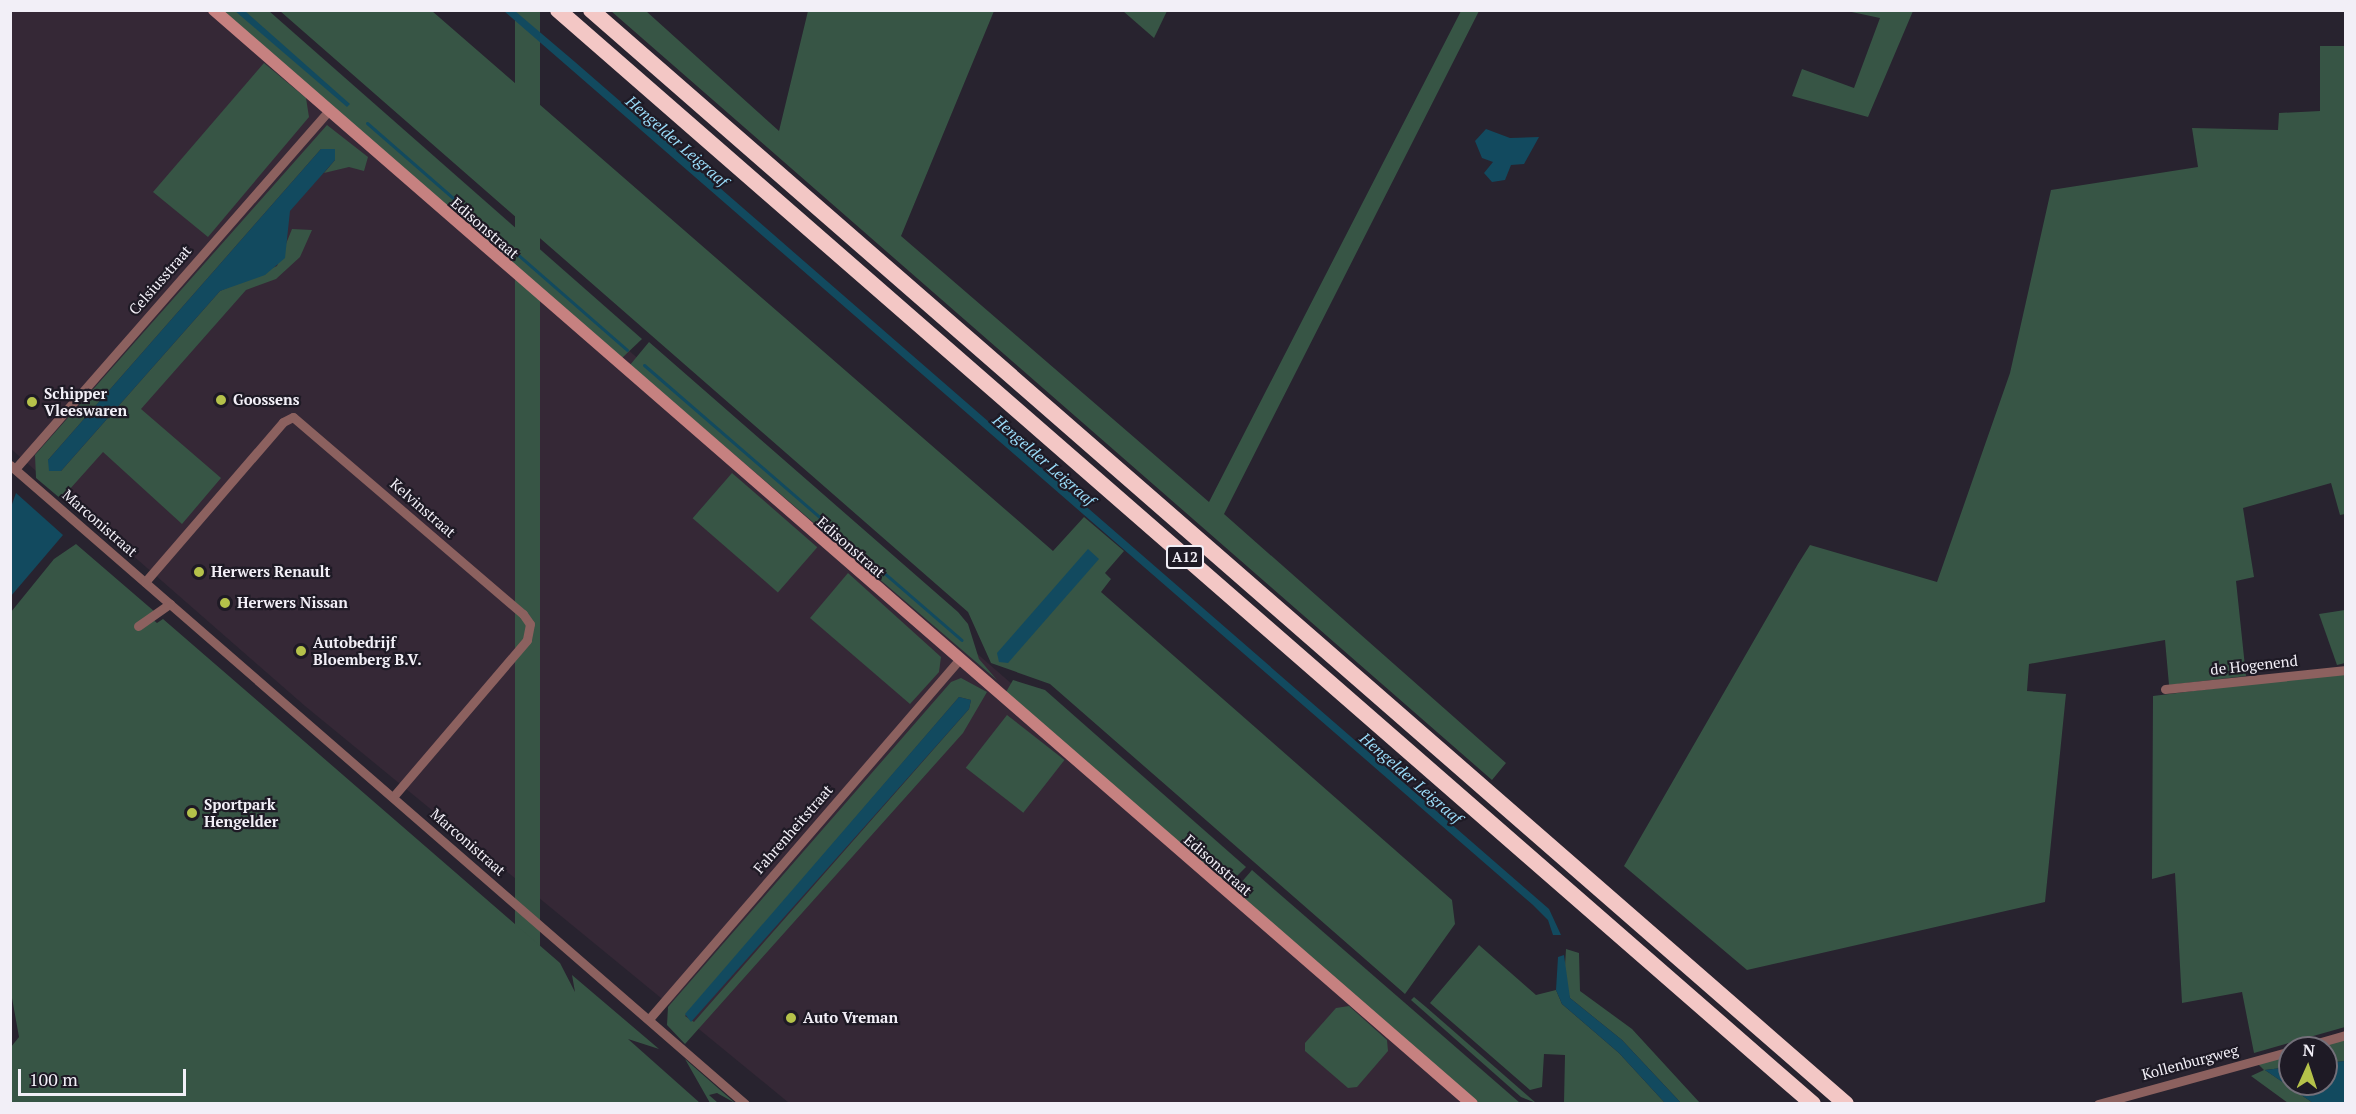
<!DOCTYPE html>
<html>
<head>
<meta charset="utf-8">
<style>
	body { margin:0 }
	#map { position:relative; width:2356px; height:1114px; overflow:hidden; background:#28232f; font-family:"PT Serif",serif }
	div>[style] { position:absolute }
	.industrial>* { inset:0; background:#352836 }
	.green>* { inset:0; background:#375545; transform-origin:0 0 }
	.water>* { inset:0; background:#124a5f }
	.stream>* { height:3px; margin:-1.5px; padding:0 1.5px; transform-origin:1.5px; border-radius:1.5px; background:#124a5f }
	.street>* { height:9px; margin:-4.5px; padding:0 4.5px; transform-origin:4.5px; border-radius:4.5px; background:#8c615f }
	.secondary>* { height:12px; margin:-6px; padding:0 6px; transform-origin:6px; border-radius:6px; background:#c68180 }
	.highway>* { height:16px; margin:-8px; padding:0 8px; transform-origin:8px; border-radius:8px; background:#f3c7c5 }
	.dots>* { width:16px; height:16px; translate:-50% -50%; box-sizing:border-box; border:3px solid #1e1a25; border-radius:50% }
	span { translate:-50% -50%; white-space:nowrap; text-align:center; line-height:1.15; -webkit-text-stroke:4.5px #1e1a25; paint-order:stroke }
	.shield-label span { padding:2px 4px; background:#1e1a25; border:2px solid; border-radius:4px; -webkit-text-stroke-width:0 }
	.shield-label { font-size:14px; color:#f2eff7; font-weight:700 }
	.street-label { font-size:15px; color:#f2eff7 }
	.poi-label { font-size:15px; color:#f2eff7; font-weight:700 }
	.left { translate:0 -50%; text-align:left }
	.water-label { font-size:16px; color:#9adbf8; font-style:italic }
	.frame { position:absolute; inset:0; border:12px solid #f2eff7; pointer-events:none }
	.north { position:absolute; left:2278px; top:1036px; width:60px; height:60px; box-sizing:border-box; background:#1e1a25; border:2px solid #736f79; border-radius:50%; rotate:3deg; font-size:16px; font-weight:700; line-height:24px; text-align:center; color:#f2eff7 }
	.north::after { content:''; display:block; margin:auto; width:21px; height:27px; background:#b5c24a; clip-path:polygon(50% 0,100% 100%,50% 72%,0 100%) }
	.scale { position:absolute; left:18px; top:1069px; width:168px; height:27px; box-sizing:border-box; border:3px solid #f2eff7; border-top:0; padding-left:8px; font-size:18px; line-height:21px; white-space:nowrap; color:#f2eff7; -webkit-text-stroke:4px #1e1a25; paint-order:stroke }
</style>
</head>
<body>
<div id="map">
	<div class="industrial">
		<div style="clip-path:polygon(11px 11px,239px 11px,1493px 1103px,789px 1103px,305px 706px,11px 449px)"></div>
	</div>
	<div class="green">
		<div style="clip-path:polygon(223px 11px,269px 11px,642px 339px,622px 358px)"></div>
		<div style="clip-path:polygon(280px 11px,432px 11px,1053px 551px,1084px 517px,1124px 551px,1105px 573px,1111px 579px,1101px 592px,1452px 900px,1455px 924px,1405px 994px,1050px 684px,991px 663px,968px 612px)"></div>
		<div style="left:515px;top:11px;width:25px;height:1377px"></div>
		<div style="clip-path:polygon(611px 11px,646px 11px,779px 131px,808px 11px,994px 11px,901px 236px,1209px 502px,1461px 11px,1479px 11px,1224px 514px,1506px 763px,1492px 780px)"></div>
		<div style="clip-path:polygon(1123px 11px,1167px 11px,1154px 38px)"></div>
		<div style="clip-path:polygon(1847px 11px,1913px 11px,1868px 117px,1792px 96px,1802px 69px,1854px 88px,1880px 18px)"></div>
		<div style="clip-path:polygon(2320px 46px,2345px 46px,2345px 514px,2340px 515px,2331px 483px,2243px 508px,2254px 577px,2236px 581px,2246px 676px,2169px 685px,2165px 640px,2029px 664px,2027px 691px,2066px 694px,2045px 902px,1747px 970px,1624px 866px,1798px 564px,1810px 545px,1937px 582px,2010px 373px,2051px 190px,2198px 167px,2192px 128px,2278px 130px,2279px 113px,2320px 111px)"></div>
		<div style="clip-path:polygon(264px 63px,306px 98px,309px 117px,208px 237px,153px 192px)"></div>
		<div style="clip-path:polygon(327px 125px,368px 157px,364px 171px,349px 167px,324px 173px,335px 160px,321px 149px,48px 460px,61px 471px,220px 291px,277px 266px,292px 229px,312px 230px,300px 257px,276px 279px,246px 290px,141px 409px,221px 478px,182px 524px,103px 452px,61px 499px,36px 478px,35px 455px)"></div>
		<div style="clip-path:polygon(649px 342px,958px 612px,968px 624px,979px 659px,997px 680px,630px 365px)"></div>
		<div style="left:732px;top:473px;width:113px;height:60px;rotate:41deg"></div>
		<div style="clip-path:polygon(76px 544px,155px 612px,150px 617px,157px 623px,163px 619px,560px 963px,575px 992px,572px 975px,659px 1049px,628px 1039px,700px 1103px,11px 1104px,11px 1047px,19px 1037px,10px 987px,11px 612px,54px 559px)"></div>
		<div style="clip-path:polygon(848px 573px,941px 657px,939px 672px,910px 704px,810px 618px)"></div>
		<div style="clip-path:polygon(2345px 610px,2345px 663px,2337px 665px,2319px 614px)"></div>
		<div style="clip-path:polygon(2345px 672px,2345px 1027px,2254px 1053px,2242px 992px,2182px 1003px,2175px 873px,2152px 879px,2153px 696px)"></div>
		<div style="clip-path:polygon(evenodd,961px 678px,987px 692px,963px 733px,685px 1044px,667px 1025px,668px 1007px,951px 682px,961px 678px,959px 697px,971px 700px,969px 709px,694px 1022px,685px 1016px,959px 697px)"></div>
		<div style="clip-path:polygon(1013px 680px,1045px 690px,1246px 867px,1228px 885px,1006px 692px)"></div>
		<div style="left:1007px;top:715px;width:73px;height:67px;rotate:38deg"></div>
		<div style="left:1252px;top:870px;width:354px;height:27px;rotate:41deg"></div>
		<div style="clip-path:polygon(1479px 945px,1536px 995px,1556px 990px,1562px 1004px,1619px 1053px,1665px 1103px,1564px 1103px,1565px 1055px,1544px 1054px,1542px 1087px,1530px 1090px,1430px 1003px)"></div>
		<div style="clip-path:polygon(1566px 949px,1579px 953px,1580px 991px,1632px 1029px,1700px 1103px,1681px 1103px,1622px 1040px,1570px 998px,1564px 982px)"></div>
		<div style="clip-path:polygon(1414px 997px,1426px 1007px,1536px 1103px,1521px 1097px,1411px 1000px)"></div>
		<div style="clip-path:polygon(1349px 1006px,1387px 1040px,1388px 1051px,1357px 1087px,1348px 1088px,1305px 1051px,1305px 1043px,1336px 1008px)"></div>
		<div style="clip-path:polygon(2345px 1039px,2345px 1061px,2326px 1063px,2326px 1048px,2312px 1048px)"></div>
		<div style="clip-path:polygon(2290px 1054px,2290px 1067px,2265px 1070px,2313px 1103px,2288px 1103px,2251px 1076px,2264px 1070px,2257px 1063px)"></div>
		<div style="clip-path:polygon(685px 1059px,735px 1103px,717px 1093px,709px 1095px,718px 1103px,710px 1103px)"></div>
	</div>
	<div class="water">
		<div style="clip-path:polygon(235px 11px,245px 11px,350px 104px,347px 107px)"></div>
		<div style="clip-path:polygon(504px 11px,515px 11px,575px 62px,1549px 909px,1561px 935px,1553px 935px,1548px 920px,1533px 905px)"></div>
		<div style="clip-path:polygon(1486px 129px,1510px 138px,1539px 137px,1524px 164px,1511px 165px,1505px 180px,1492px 182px,1484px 173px,1493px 162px,1482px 158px,1475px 141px)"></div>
		<div style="clip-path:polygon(321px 149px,335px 149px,335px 160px,290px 211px,285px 258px,265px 275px,220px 291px,61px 471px,49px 471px,48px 460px)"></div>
		<div style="clip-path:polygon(16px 493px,63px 535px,11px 596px,11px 507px)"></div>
		<div style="clip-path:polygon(1088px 549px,1099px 559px,1008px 663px,999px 662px,997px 653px)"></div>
		<div style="clip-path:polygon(959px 697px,971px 700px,969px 709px,691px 1022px,685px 1014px)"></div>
		<div style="clip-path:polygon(1564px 955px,1570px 998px,1622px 1040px,1681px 1103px,1665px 1103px,1619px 1053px,1562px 1004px,1556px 990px,1558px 957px)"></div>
		<div style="clip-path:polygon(2345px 1061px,2345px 1103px,2313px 1103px,2265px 1070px,2290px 1067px,2290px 1084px,2326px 1084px,2326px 1063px)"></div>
	</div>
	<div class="stream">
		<div style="left:367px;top:123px;width:345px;rotate:41.1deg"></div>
		<div style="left:644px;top:365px;width:420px;rotate:40.9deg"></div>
	</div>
	<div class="street">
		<div style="left:10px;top:465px;width:974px;rotate:41deg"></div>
		<div style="left:15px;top:469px;width:476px;rotate:-48.8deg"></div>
		<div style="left:145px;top:582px;width:211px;rotate:-49.2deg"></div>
		<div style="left:283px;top:422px;width:11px;rotate:-27deg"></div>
		<div style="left:293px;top:417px;width:303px;rotate:40.6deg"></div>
		<div style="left:523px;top:614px;width:12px;rotate:55deg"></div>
		<div style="left:530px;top:624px;width:16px;rotate:101deg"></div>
		<div style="left:527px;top:640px;width:206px;rotate:130.5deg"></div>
		<div style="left:138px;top:626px;width:39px;rotate:-35deg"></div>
		<div style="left:2165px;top:689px;width:182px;rotate:-6deg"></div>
		<div style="left:649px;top:1019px;width:474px;rotate:-49.2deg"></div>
		<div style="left:2300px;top:1048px;width:48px;rotate:-15.8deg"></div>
		<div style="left:2098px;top:1104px;width:199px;rotate:-15.4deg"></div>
	</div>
	<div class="secondary">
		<div style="left:214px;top:10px;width:1667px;rotate:41.01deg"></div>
	</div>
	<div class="highway">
		<div style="left:558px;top:10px;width:1665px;rotate:41.08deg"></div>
		<div style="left:591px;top:10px;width:1665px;rotate:41.08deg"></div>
	</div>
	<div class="dots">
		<div style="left:221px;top:400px;background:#b5c24a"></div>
		<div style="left:32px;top:402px;background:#b5c24a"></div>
		<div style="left:199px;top:572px;background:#b5c24a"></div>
		<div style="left:225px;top:603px;background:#b5c24a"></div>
		<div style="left:301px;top:651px;background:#b5c24a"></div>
		<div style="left:192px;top:813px;background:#b5c24a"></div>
		<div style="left:791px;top:1018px;background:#b5c24a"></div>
	</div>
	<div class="shield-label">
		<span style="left:1185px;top:557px">A12</span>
	</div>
	<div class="street-label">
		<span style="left:485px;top:228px;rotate:41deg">Edisonstraat</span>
		<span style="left:160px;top:280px;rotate:-49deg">Celsiusstraat</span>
		<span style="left:423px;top:508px;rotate:41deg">Kelvinstraat</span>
		<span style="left:100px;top:523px;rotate:41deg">Marconistraat</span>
		<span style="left:851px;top:547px;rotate:41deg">Edisonstraat</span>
		<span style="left:2254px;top:665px;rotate:-6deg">de Hogenend</span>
		<span style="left:793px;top:829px;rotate:-49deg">Fahrenheitstraat</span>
		<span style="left:468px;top:842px;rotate:41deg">Marconistraat</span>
		<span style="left:1218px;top:865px;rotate:41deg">Edisonstraat</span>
		<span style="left:2190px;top:1062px;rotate:-15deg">Kollenburgweg</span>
	</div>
	<div class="poi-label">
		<span class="left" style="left:44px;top:402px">Schipper<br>Vleeswaren</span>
		<span class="left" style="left:233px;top:400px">Goossens</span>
		<span class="left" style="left:211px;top:572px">Herwers Renault</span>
		<span class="left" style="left:237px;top:603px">Herwers Nissan</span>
		<span class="left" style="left:313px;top:651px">Autobedrijf<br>Bloemberg B.V.</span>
		<span class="left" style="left:204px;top:813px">Sportpark<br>Hengelder</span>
		<span class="left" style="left:803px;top:1018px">Auto Vreman</span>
	</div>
	<div class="water-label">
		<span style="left:677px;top:141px;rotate:41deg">Hengelder Leigraaf</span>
		<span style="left:1044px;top:460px;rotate:41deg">Hengelder Leigraaf</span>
		<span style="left:1411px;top:778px;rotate:41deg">Hengelder Leigraaf</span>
	</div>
	<div class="frame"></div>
	<div class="north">N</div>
	<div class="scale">100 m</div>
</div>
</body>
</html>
